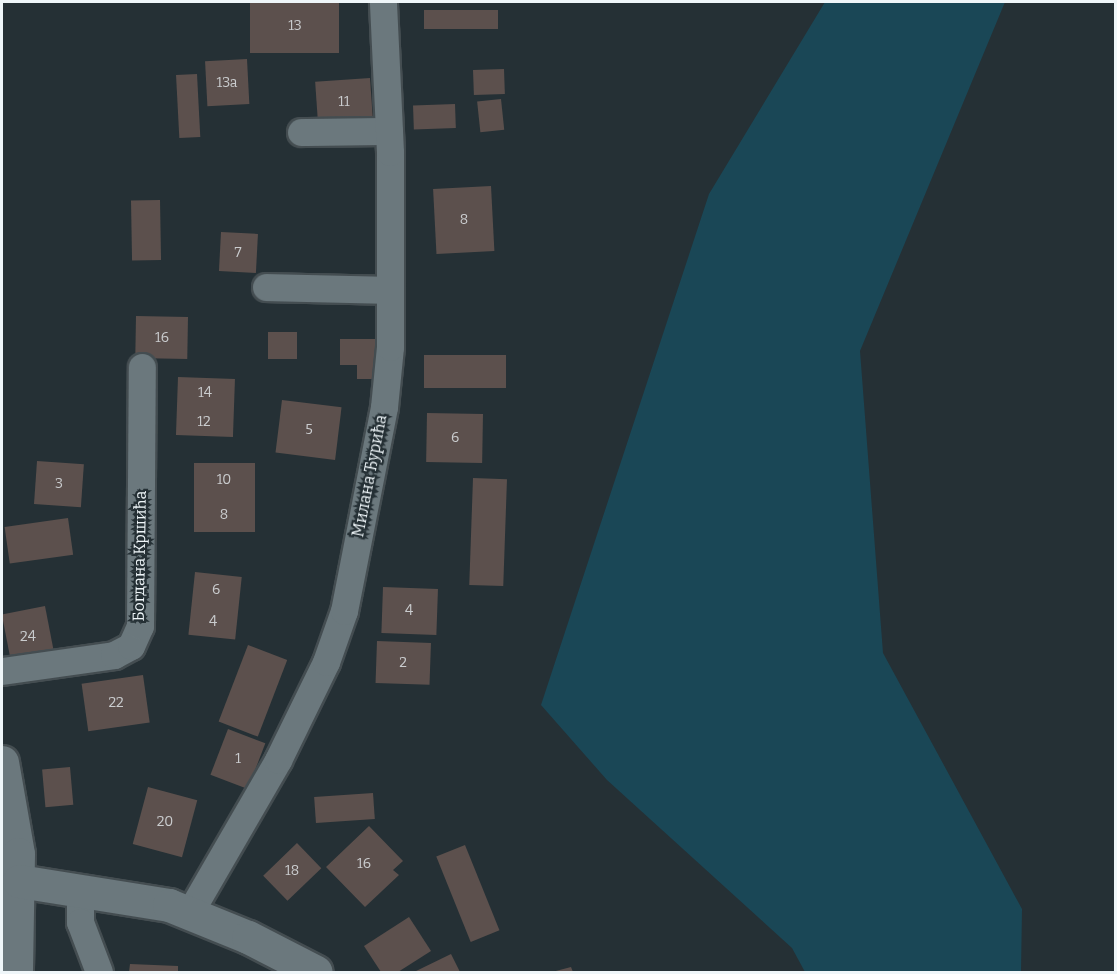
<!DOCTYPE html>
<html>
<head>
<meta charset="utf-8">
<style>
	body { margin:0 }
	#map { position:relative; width:1117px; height:974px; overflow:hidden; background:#253035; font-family:Bitter,serif }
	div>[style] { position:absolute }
	.green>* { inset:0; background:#1a4756 }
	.building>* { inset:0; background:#5c504d; transform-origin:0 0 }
	.roads { filter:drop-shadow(2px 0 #444d51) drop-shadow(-2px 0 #444d51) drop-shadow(0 2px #444d51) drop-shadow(0 -2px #444d51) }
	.minor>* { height:27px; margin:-13.5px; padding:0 13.5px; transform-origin:13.5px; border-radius:13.5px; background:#6b787d }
	.tertiary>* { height:33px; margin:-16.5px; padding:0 16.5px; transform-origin:16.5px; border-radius:16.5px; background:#6b787d }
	span { translate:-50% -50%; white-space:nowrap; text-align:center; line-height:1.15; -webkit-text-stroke:4.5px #253035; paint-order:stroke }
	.number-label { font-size:14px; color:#caccce }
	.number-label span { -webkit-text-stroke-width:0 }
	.street-label { font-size:16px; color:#eff6f9 }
	.frame { position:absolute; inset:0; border:3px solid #eff6f9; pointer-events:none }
</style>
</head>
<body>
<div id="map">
	<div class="green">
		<div style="clip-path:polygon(825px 2px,1005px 2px,860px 351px,883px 653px,1022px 909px,1021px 972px,805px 972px,792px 948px,607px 780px,541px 705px,709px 194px)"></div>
	</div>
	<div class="building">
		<div style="left:250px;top:2px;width:89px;height:51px"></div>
		<div style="left:498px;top:10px;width:19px;height:74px;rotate:90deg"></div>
		<div style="left:247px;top:59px;width:45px;height:42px;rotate:87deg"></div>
		<div style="left:504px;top:69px;width:25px;height:31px;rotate:88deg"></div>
		<div style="left:197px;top:74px;width:63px;height:21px;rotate:87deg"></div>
		<div style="left:370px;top:78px;width:44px;height:55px;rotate:86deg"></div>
		<div style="left:501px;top:99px;width:31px;height:24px;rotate:84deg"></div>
		<div style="left:455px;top:104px;width:24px;height:42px;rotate:88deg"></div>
		<div style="left:491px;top:186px;width:65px;height:58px;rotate:87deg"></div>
		<div style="left:160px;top:200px;width:60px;height:29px;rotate:89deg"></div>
		<div style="left:221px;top:232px;width:37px;height:39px;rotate:3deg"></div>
		<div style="left:136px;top:316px;width:52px;height:42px;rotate:1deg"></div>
		<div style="left:268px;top:332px;width:29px;height:27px"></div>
		<div style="clip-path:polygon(340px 339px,376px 339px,376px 379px,357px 379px,357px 365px,340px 365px)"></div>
		<div style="left:424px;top:355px;width:82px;height:33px"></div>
		<div style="left:178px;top:377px;width:57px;height:58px;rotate:2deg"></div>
		<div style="left:282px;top:400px;width:60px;height:53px;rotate:7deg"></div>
		<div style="left:427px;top:413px;width:56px;height:49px;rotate:1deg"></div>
		<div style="left:37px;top:461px;width:47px;height:43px;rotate:4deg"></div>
		<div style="left:194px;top:463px;width:61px;height:69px"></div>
		<div style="left:473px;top:478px;width:34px;height:107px;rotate:2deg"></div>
		<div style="left:68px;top:518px;width:37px;height:64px;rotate:82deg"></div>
		<div style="left:195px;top:572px;width:47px;height:63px;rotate:6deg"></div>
		<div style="left:383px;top:587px;width:55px;height:46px;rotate:2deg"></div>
		<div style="left:45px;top:606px;width:46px;height:44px;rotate:79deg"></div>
		<div style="left:377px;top:641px;width:54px;height:42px;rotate:2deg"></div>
		<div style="left:248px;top:645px;width:42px;height:82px;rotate:21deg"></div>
		<div style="left:143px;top:675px;width:48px;height:62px;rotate:82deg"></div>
		<div style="left:228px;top:729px;width:40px;height:49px;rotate:21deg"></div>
		<div style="left:70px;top:767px;width:38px;height:28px;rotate:85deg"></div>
		<div style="left:148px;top:787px;width:51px;height:59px;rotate:15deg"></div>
		<div style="left:373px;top:793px;width:26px;height:59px;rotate:86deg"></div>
		<div style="clip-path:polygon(369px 826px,403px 861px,393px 870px,399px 875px,365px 907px,326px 867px)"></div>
		<div style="left:297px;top:843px;width:35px;height:47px;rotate:46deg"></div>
		<div style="left:465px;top:845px;width:92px;height:31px;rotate:68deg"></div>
		<div style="clip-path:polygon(409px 917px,431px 951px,398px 972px,381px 972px,364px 946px)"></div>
		<div style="clip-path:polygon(451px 954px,460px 972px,414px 972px)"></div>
		<div style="clip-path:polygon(130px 964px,178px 966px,178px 972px,129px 972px)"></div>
		<div style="clip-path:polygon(571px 967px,573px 972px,552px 972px)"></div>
	</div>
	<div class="roads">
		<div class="minor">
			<div style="left:301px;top:132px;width:88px;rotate:-0.7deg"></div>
			<div style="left:266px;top:287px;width:124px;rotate:1.4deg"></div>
			<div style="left:2px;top:671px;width:113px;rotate:-8.1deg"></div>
			<div style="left:114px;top:655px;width:19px;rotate:-28deg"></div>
			<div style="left:131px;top:646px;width:22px;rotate:-66deg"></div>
			<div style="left:140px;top:626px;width:259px;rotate:-89.6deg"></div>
			<div style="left:80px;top:889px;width:33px;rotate:90deg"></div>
			<div style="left:80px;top:922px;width:53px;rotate:69.2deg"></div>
			<div style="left:190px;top:912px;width:176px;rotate:-59.9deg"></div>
			<div style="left:278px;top:760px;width:109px;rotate:-63.9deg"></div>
			<div style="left:326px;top:662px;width:54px;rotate:-70.6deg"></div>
			<div style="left:344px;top:611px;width:208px;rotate:-78.9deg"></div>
			<div style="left:384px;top:407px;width:60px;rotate:-84.3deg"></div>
			<div style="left:390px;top:347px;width:195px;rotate:-90deg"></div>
			<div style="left:390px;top:152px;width:150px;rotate:-92.7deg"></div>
		</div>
		<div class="tertiary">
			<div style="left:2px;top:762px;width:93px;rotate:80.1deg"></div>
			<div style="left:18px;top:854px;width:118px;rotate:91deg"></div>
			<div style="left:19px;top:881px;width:152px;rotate:9.1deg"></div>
			<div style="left:169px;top:905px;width:85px;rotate:22.1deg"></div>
			<div style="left:248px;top:937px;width:76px;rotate:27.2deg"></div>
		</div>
	</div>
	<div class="number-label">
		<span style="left:295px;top:26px">13</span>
		<span style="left:227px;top:83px">13a</span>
		<span style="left:344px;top:102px">11</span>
		<span style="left:464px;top:220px">8</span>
		<span style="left:238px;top:253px">7</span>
		<span style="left:162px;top:338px">16</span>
		<span style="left:205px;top:393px">14</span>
		<span style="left:204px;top:422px">12</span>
		<span style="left:309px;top:430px">5</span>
		<span style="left:455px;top:438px">6</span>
		<span style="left:224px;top:480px">10</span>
		<span style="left:59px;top:484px">3</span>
		<span style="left:224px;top:515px">8</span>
		<span style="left:216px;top:590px">6</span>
		<span style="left:409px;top:611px">4</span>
		<span style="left:213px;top:622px">4</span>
		<span style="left:28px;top:637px">24</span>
		<span style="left:403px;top:663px">2</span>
		<span style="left:116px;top:703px">22</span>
		<span style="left:238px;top:759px">1</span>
		<span style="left:165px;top:822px">20</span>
		<span style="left:364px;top:864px">16</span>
		<span style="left:292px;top:871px">18</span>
	</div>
	<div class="street-label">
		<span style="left:370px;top:476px;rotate:-79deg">Милана Ђурића</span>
		<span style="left:140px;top:556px;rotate:-89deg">Богдана Кршића</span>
	</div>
	<div class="frame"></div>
</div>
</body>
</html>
